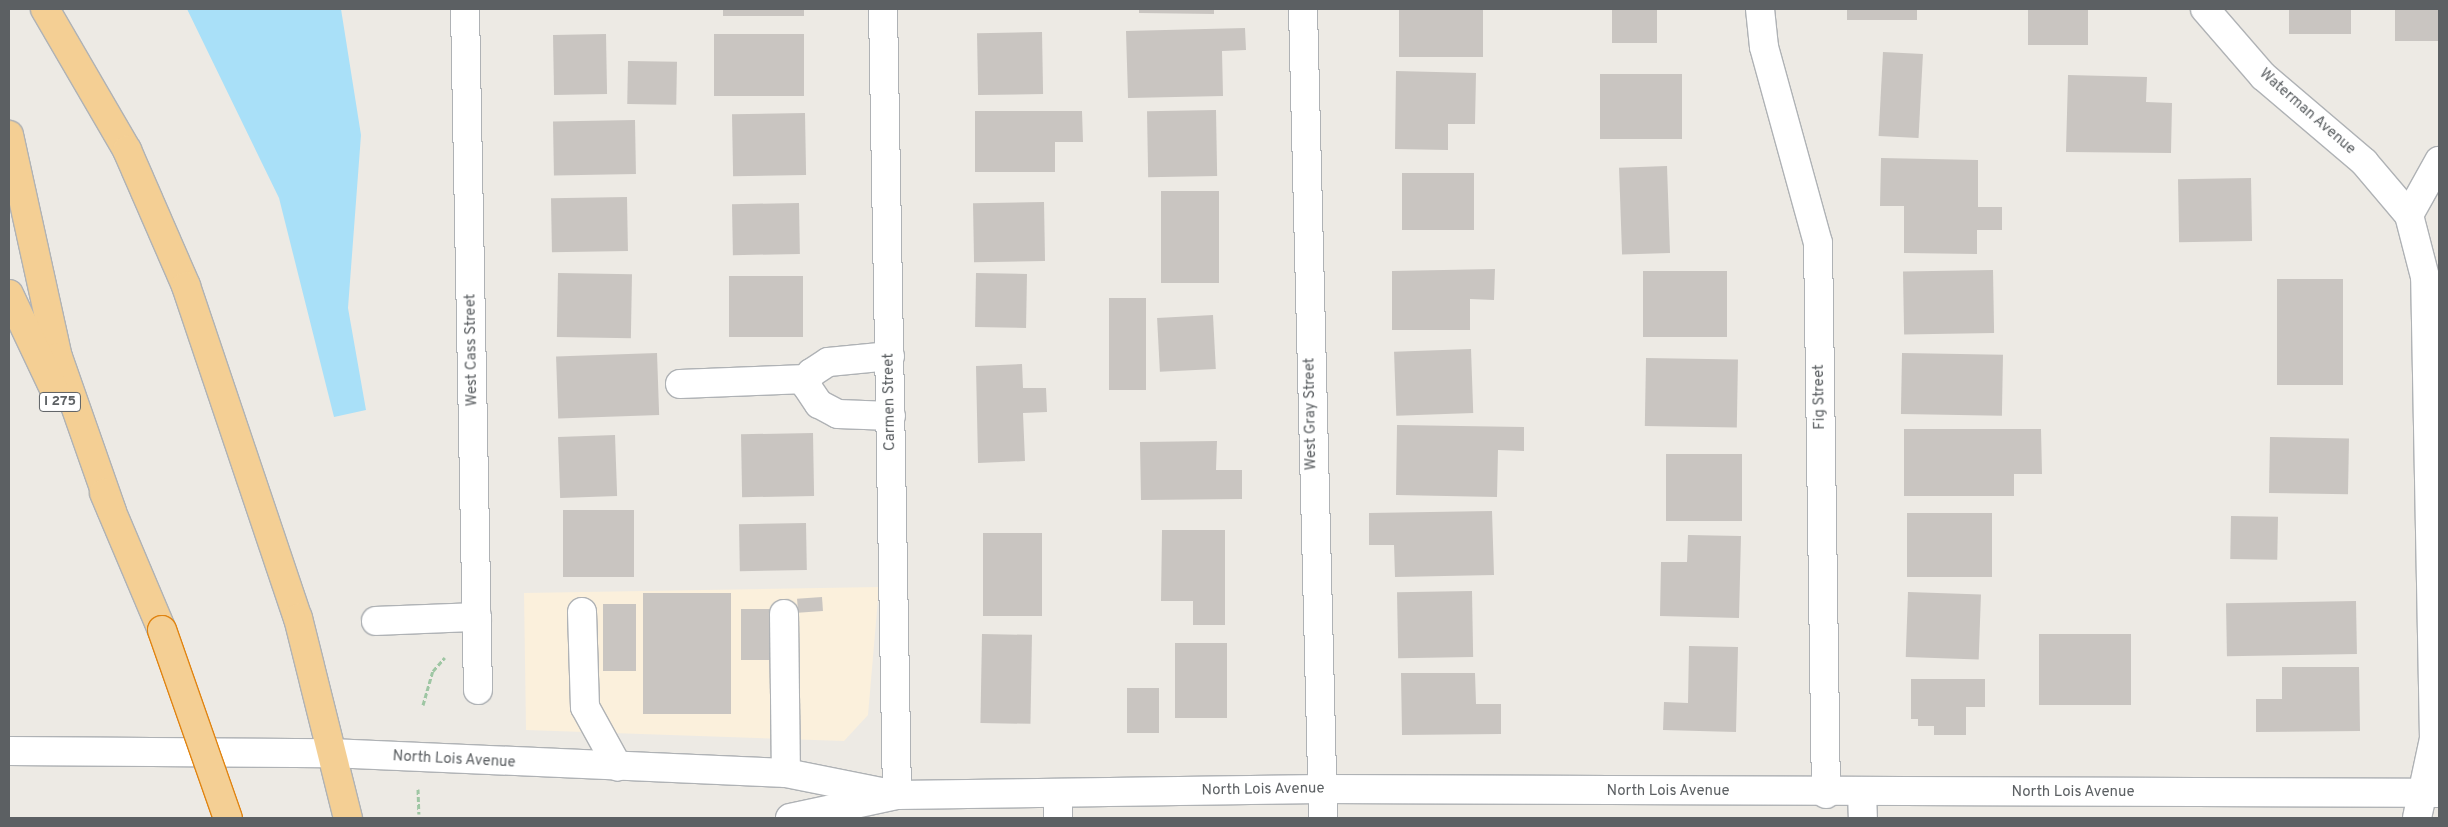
<!DOCTYPE html>
<html>
<head>
<meta charset="utf-8">
<style>
	body { margin:0 }
	#map { position:relative; width:2448px; height:827px; overflow:hidden; background:#edeae4; font-family:Overpass,sans-serif }
	div>[style] { position:absolute }
	.commercial>* { inset:0; background:#fbf0dc }
	.water>* { inset:0; background:#a9e0f8 }
	.building>* { inset:0; background:#c9c5c1; transform-origin:0 0 }
	.path>* { height:3px; margin-top:-1.5px; transform-origin:0; background:repeating-linear-gradient(90deg,#9ec6a3 0 5px,transparent 0 7.5px) }
	.roads { filter:drop-shadow(1px 0 #afb2b5) drop-shadow(-1px 0 #afb2b5) drop-shadow(0 1px #afb2b5) drop-shadow(0 -1px #afb2b5) }
	.minor>* { height:28px; margin:-14px; padding:0 14px; transform-origin:14px; border-radius:14px; background:#fff }
	.highway>* { height:28px; margin:-14px; padding:0 14px; transform-origin:14px; border-radius:14px; background:#f4cf94 }
	.bridges { filter:drop-shadow(1px 0 #e08412) drop-shadow(-1px 0 #e08412) drop-shadow(0 1px #e08412) drop-shadow(0 -1px #e08412) }
	.highway-bridge>* { height:28px; margin:-14px; padding:0 14px; transform-origin:14px; border-radius:14px; background:#f4cf94 }
	span { translate:-50% -50%; white-space:nowrap; text-align:center; line-height:1.15; -webkit-text-stroke:5px #fff; paint-order:stroke }
	.shield-label span { padding:1px 4px; background:#fff; border:1px solid; border-radius:4px; -webkit-text-stroke-width:0 }
	.shield-label { font-size:14px; color:#5c6063; font-weight:700 }
	.street-label { font-size:15px; color:#5c6063 }
	.frame { position:absolute; inset:0; border:10px solid #5c6063; pointer-events:none }
</style>
</head>
<body>
<div id="map">
	<div class="commercial">
		<div style="clip-path:polygon(879px 587px,868px 715px,844px 741px,526px 730px,524px 593px)"></div>
	</div>
	<div class="water">
		<div style="clip-path:polygon(187px 9px,341px 9px,361px 135px,348px 308px,366px 410px,334px 417px,279px 198px)"></div>
	</div>
	<div class="building">
		<div style="left:723px;top:9px;width:81px;height:7px"></div>
		<div style="clip-path:polygon(1139px 9px,1214px 9px,1214px 14px,1139px 13px)"></div>
		<div style="left:1399px;top:9px;width:84px;height:48px"></div>
		<div style="left:1612px;top:9px;width:45px;height:34px"></div>
		<div style="left:1847px;top:9px;width:70px;height:11px"></div>
		<div style="left:2028px;top:9px;width:60px;height:36px"></div>
		<div style="left:2289px;top:9px;width:62px;height:25px"></div>
		<div style="left:2395px;top:9px;width:44px;height:32px"></div>
		<div style="clip-path:polygon(1245px 28px,1246px 50px,1222px 51px,1223px 96px,1128px 98px,1126px 31px)"></div>
		<div style="left:1042px;top:32px;width:62px;height:65px;rotate:89deg"></div>
		<div style="left:606px;top:34px;width:60px;height:53px;rotate:89deg"></div>
		<div style="left:714px;top:34px;width:90px;height:62px"></div>
		<div style="left:1883px;top:52px;width:40px;height:84px;rotate:3deg"></div>
		<div style="left:628px;top:61px;width:49px;height:43px;rotate:1deg"></div>
		<div style="clip-path:polygon(1396px 71px,1476px 73px,1475px 124px,1448px 124px,1448px 150px,1395px 149px)"></div>
		<div style="left:1682px;top:74px;width:65px;height:82px;rotate:90deg"></div>
		<div style="clip-path:polygon(2068px 75px,2147px 77px,2146px 102px,2172px 103px,2171px 153px,2066px 152px)"></div>
		<div style="left:1216px;top:110px;width:66px;height:69px;rotate:89deg"></div>
		<div style="clip-path:polygon(975px 111px,1082px 111px,1083px 142px,1055px 142px,1055px 172px,975px 172px)"></div>
		<div style="left:805px;top:113px;width:62px;height:73px;rotate:89deg"></div>
		<div style="left:635px;top:120px;width:54px;height:82px;rotate:89deg"></div>
		<div style="clip-path:polygon(1881px 158px,1978px 160px,1978px 207px,2002px 207px,2002px 230px,1977px 230px,1977px 254px,1904px 253px,1904px 206px,1880px 206px)"></div>
		<div style="left:1667px;top:166px;width:87px;height:48px;rotate:88deg"></div>
		<div style="left:1402px;top:173px;width:72px;height:57px"></div>
		<div style="left:2251px;top:178px;width:63px;height:73px;rotate:89deg"></div>
		<div style="left:1219px;top:191px;width:92px;height:58px;rotate:90deg"></div>
		<div style="left:627px;top:197px;width:54px;height:76px;rotate:89deg"></div>
		<div style="left:1044px;top:202px;width:59px;height:71px;rotate:89deg"></div>
		<div style="left:799px;top:203px;width:51px;height:67px;rotate:89deg"></div>
		<div style="clip-path:polygon(1495px 269px,1494px 300px,1470px 299px,1470px 330px,1392px 330px,1392px 271px)"></div>
		<div style="left:1993px;top:270px;width:63px;height:90px;rotate:89deg"></div>
		<div style="left:1643px;top:271px;width:84px;height:66px"></div>
		<div style="left:558px;top:273px;width:74px;height:64px;rotate:1deg"></div>
		<div style="left:976px;top:273px;width:51px;height:54px;rotate:1deg"></div>
		<div style="left:729px;top:276px;width:74px;height:61px"></div>
		<div style="left:2277px;top:279px;width:66px;height:106px"></div>
		<div style="left:1109px;top:298px;width:37px;height:92px"></div>
		<div style="left:1213px;top:315px;width:54px;height:56px;rotate:87deg"></div>
		<div style="left:1471px;top:349px;width:64px;height:77px;rotate:88deg"></div>
		<div style="left:657px;top:353px;width:62px;height:101px;rotate:88deg"></div>
		<div style="left:1902px;top:353px;width:101px;height:61px;rotate:1deg"></div>
		<div style="left:1646px;top:358px;width:92px;height:68px;rotate:1deg"></div>
		<div style="clip-path:polygon(1022px 364px,1023px 388px,1046px 388px,1047px 412px,1023px 413px,1025px 461px,978px 463px,976px 366px)"></div>
		<div style="clip-path:polygon(1397px 425px,1524px 427px,1524px 451px,1498px 450px,1497px 497px,1396px 495px)"></div>
		<div style="clip-path:polygon(1904px 429px,2041px 429px,2042px 474px,2014px 474px,2014px 496px,1904px 496px)"></div>
		<div style="left:813px;top:433px;width:63px;height:72px;rotate:89deg"></div>
		<div style="left:615px;top:435px;width:61px;height:57px;rotate:88deg"></div>
		<div style="left:2270px;top:437px;width:79px;height:56px;rotate:1deg"></div>
		<div style="clip-path:polygon(1217px 441px,1216px 470px,1242px 470px,1242px 499px,1141px 500px,1140px 442px)"></div>
		<div style="left:1666px;top:454px;width:76px;height:67px"></div>
		<div style="left:563px;top:510px;width:71px;height:67px"></div>
		<div style="clip-path:polygon(1492px 511px,1494px 575px,1395px 577px,1394px 545px,1369px 545px,1369px 513px)"></div>
		<div style="left:1907px;top:513px;width:85px;height:64px"></div>
		<div style="left:2231px;top:516px;width:47px;height:43px;rotate:1deg"></div>
		<div style="left:806px;top:523px;width:47px;height:67px;rotate:89deg"></div>
		<div style="clip-path:polygon(1162px 530px,1225px 530px,1225px 625px,1193px 625px,1193px 601px,1161px 601px)"></div>
		<div style="left:983px;top:533px;width:59px;height:83px"></div>
		<div style="clip-path:polygon(1688px 535px,1741px 536px,1739px 618px,1660px 616px,1661px 562px,1687px 562px)"></div>
		<div style="left:1472px;top:591px;width:66px;height:75px;rotate:89deg"></div>
		<div style="left:1908px;top:592px;width:73px;height:65px;rotate:2deg"></div>
		<div style="left:643px;top:593px;width:88px;height:121px"></div>
		<div style="left:822px;top:597px;width:14px;height:25px;rotate:86deg"></div>
		<div style="left:2356px;top:601px;width:53px;height:130px;rotate:89deg"></div>
		<div style="left:636px;top:604px;width:67px;height:33px;rotate:90deg"></div>
		<div style="left:741px;top:609px;width:30px;height:51px"></div>
		<div style="left:982px;top:634px;width:50px;height:89px;rotate:1deg"></div>
		<div style="left:2039px;top:634px;width:92px;height:71px"></div>
		<div style="left:1227px;top:643px;width:75px;height:52px;rotate:90deg"></div>
		<div style="clip-path:polygon(1689px 646px,1738px 647px,1736px 732px,1663px 730px,1664px 702px,1688px 703px)"></div>
		<div style="clip-path:polygon(2282px 667px,2359px 667px,2360px 731px,2256px 732px,2256px 699px,2282px 699px)"></div>
		<div style="clip-path:polygon(1401px 673px,1475px 673px,1476px 704px,1501px 704px,1501px 734px,1402px 735px)"></div>
		<div style="clip-path:polygon(1911px 679px,1985px 679px,1985px 707px,1966px 707px,1966px 735px,1934px 735px,1934px 726px,1918px 726px,1918px 719px,1911px 719px)"></div>
		<div style="left:1127px;top:688px;width:32px;height:45px"></div>
	</div>
	<div class="path">
		<div style="left:423px;top:705px;width:35px;rotate:-74deg"></div>
		<div style="left:433px;top:671px;width:18px;rotate:-49deg"></div>
		<div style="left:418px;top:789px;width:25px;rotate:88deg"></div>
	</div>
	<div class="roads">
		<div class="minor">
			<div style="left:465px;top:9px;width:681px;rotate:88.91deg"></div>
			<div style="left:883px;top:9px;width:786px;rotate:88.98deg"></div>
			<div style="left:1303px;top:9px;width:809px;rotate:88.58deg"></div>
			<div style="left:1760px;top:9px;width:38px;rotate:84deg"></div>
			<div style="left:1764px;top:47px;width:203px;rotate:74.6deg"></div>
			<div style="left:1818px;top:243px;width:551px;rotate:89.17deg"></div>
			<div style="left:2205px;top:9px;width:89px;rotate:49.1deg"></div>
			<div style="left:2263px;top:76px;width:133px;rotate:40.4deg"></div>
			<div style="left:2364px;top:162px;width:70px;rotate:49.7deg"></div>
			<div style="left:890px;top:356px;width:62px;rotate:174.5deg"></div>
			<div style="left:828px;top:362px;width:20px;rotate:147deg"></div>
			<div style="left:811px;top:373px;width:13px;rotate:113deg"></div>
			<div style="left:806px;top:385px;width:23px;rotate:56deg"></div>
			<div style="left:819px;top:404px;width:21px;rotate:28deg"></div>
			<div style="left:838px;top:414px;width:53px;rotate:2.2deg"></div>
			<div style="left:680px;top:384px;width:126px;rotate:-2.3deg"></div>
			<div style="left:582px;top:612px;width:95px;rotate:88.2deg"></div>
			<div style="left:585px;top:707px;width:68px;rotate:61.2deg"></div>
			<div style="left:784px;top:614px;width:159px;rotate:89.3deg"></div>
			<div style="left:376px;top:621px;width:101px;rotate:-2.3deg"></div>
			<div style="left:9px;top:751px;width:321px;rotate:0.4deg"></div>
			<div style="left:330px;top:753px;width:456px;rotate:2.5deg"></div>
			<div style="left:786px;top:773px;width:102px;rotate:11.3deg"></div>
			<div style="left:1862px;top:793px;width:25px;rotate:88deg"></div>
			<div style="left:790px;top:818px;width:109px;rotate:-12.1deg"></div>
			<div style="left:897px;top:795px;width:424px;rotate:-0.8deg"></div>
			<div style="left:1321px;top:789px;width:1118px;rotate:0.2deg"></div>
			<div style="left:1058px;top:818px;width:25px;rotate:-90deg"></div>
			<div style="left:2417px;top:818px;width:81px;rotate:-77.9deg"></div>
			<div style="left:2434px;top:739px;width:462px;rotate:-91.1deg"></div>
			<div style="left:2425px;top:277px;width:64px;rotate:-104.5deg"></div>
			<div style="left:2409px;top:215px;width:62px;rotate:-60.9deg"></div>
		</div>
		<div class="highway">
			<div style="left:45px;top:9px;width:163px;rotate:59.8deg"></div>
			<div style="left:127px;top:150px;width:148px;rotate:66.5deg"></div>
			<div style="left:186px;top:286px;width:350px;rotate:71.4deg"></div>
			<div style="left:298px;top:618px;width:206px;rotate:76deg"></div>
			<div style="left:9px;top:135px;width:227px;rotate:77.6deg"></div>
			<div style="left:58px;top:357px;width:163px;rotate:70.7deg"></div>
			<div style="left:9px;top:294px;width:103px;rotate:64.7deg"></div>
			<div style="left:104px;top:493px;width:149px;rotate:67.1deg"></div>
		</div>
	</div>
	<div class="bridges">
		<div class="highway-bridge">
			<div style="left:162px;top:630px;width:199px;rotate:70.7deg"></div>
		</div>
	</div>
	<div class="shield-label">
		<span style="left:60px;top:402px">I 275</span>
	</div>
	<div class="street-label">
		<span style="left:2307px;top:112px;rotate:41deg">Waterman Avenue</span>
		<span style="left:472px;top:350px;rotate:-91deg">West Cass Street</span>
		<span style="left:1820px;top:397px;rotate:-91deg">Fig Street</span>
		<span style="left:890px;top:402px;rotate:-91deg">Carmen Street</span>
		<span style="left:1311px;top:414px;rotate:-91deg">West Gray Street</span>
		<span style="left:454px;top:760px;rotate:3deg">North Lois Avenue</span>
		<span style="left:1263px;top:790px;rotate:-1deg">North Lois Avenue</span>
		<span style="left:1668px;top:792px">North Lois Avenue</span>
		<span style="left:2073px;top:793px">North Lois Avenue</span>
	</div>
	<div class="frame"></div>
</div>
</body>
</html>
